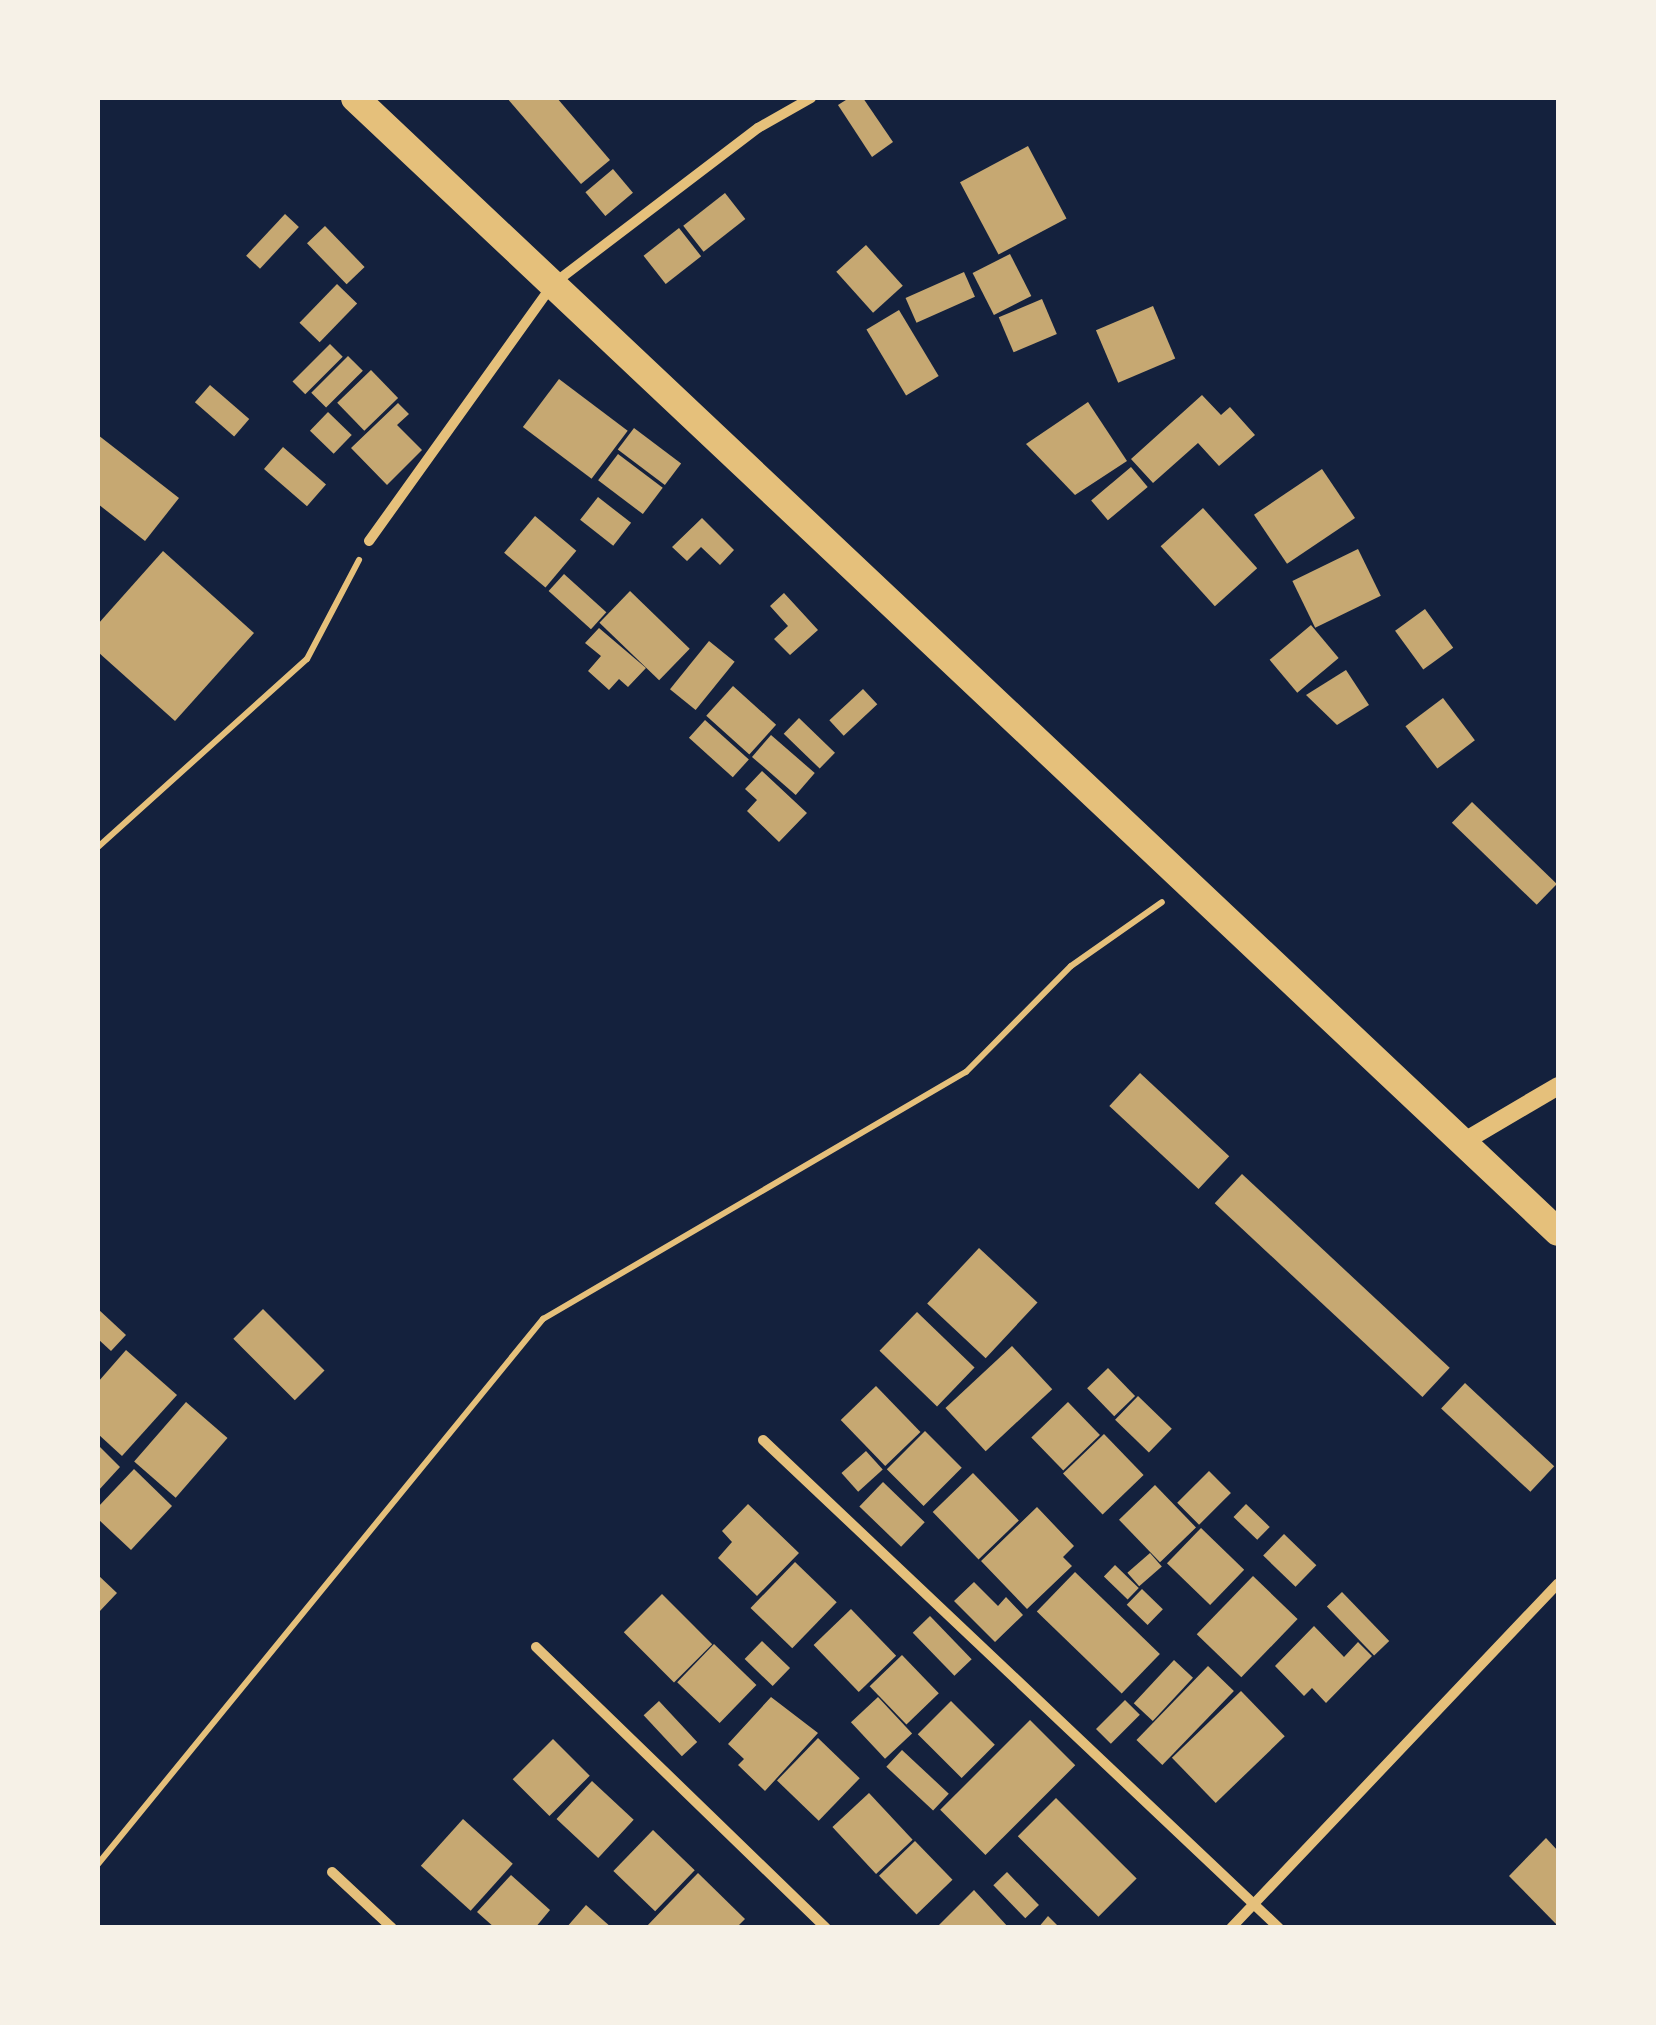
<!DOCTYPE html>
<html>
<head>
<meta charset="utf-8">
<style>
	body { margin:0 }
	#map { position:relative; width:1656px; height:2025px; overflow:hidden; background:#14213d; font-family:"Golos Text",sans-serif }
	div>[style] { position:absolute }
	.building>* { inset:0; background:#c6a872; transform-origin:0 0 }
	.path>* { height:6px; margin:-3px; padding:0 3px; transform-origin:3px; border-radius:3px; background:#e5c07b }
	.minor>* { height:10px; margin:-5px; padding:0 5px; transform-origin:5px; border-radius:5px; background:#e5c07b }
	.tertiary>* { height:18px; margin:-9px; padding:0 9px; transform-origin:9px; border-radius:9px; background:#e5c07b }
	.trunk>* { height:28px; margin:-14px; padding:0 14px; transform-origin:14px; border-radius:14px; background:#e5c07b }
	span { translate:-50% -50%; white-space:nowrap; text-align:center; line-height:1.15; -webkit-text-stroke:8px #f6f1e7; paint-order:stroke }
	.frame { position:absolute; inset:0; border:100px solid #f6f1e7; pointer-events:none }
</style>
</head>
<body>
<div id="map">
	<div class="building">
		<div style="clip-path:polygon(507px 98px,557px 98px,610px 160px,581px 184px)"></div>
		<div style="clip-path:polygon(849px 98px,863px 98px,893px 142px,872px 157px,838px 105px)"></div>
		<div style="left:1028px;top:146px;width:82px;height:77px;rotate:62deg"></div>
		<div style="left:613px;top:169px;width:31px;height:36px;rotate:50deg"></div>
		<div style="left:725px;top:193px;width:33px;height:53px;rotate:52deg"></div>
		<div style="left:285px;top:214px;width:19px;height:57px;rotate:43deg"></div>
		<div style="left:325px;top:226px;width:57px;height:25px;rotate:46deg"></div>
		<div style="left:679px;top:228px;width:36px;height:45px;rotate:52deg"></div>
		<div style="left:866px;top:245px;width:55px;height:40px;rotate:48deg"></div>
		<div style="left:1010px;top:254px;width:47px;height:42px;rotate:63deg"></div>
		<div style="left:964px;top:272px;width:27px;height:64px;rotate:66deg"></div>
		<div style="left:337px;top:284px;width:28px;height:54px;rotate:44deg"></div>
		<div style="left:1042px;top:299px;width:38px;height:47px;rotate:67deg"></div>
		<div style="left:1153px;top:306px;width:57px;height:62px;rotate:67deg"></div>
		<div style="left:899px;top:310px;width:77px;height:38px;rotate:59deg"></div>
		<div style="left:330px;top:344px;width:18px;height:53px;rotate:45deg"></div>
		<div style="left:348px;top:356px;width:21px;height:52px;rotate:45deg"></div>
		<div style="left:371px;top:370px;width:39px;height:47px;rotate:46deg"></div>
		<div style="left:559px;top:379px;width:86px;height:60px;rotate:37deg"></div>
		<div style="left:210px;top:385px;width:52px;height:23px;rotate:41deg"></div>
		<div style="clip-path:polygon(1202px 395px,1221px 415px,1230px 407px,1255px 435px,1219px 466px,1198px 443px,1153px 483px,1131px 459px)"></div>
		<div style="clip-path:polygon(1088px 402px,1127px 461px,1075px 495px,1026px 444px)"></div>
		<div style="clip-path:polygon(398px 403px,409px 414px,397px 425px,422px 450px,387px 485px,351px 448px)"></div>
		<div style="left:328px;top:412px;width:33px;height:26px;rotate:44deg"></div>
		<div style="left:634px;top:428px;width:59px;height:27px;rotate:37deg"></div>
		<div style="clip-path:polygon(98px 435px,179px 498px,145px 541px,98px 504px)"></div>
		<div style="left:283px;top:447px;width:57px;height:29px;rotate:41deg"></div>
		<div style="left:618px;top:454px;width:56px;height:33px;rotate:37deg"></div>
		<div style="left:1131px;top:467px;width:26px;height:52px;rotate:50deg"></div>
		<div style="left:1322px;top:469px;width:59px;height:82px;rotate:56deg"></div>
		<div style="left:598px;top:497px;width:42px;height:29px;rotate:38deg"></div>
		<div style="left:1203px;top:508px;width:81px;height:57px;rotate:48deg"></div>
		<div style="left:535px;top:516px;width:54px;height:48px;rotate:40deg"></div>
		<div style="clip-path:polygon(702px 518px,734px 550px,720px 565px,701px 547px,687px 561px,672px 547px)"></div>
		<div style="left:1358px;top:549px;width:52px;height:73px;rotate:64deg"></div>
		<div style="clip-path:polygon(163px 551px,254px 633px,175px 721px,98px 652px,98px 624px)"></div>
		<div style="left:564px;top:574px;width:57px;height:23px;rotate:42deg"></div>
		<div style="left:630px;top:591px;width:83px;height:44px;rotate:44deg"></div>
		<div style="clip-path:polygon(784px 593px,818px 630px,790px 655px,774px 639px,788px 626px,770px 606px)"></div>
		<div style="left:1425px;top:609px;width:48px;height:37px;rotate:54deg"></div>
		<div style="left:1311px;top:625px;width:43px;height:54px;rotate:50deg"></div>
		<div style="clip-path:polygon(599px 628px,646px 668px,628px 687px,619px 679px,609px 690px,588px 671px,601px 656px,585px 643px)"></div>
		<div style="left:709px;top:641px;width:33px;height:62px;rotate:39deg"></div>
		<div style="clip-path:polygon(1346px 670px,1369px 705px,1337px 725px,1306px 695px)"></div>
		<div style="left:733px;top:686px;width:58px;height:40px;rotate:42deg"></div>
		<div style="left:863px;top:689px;width:21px;height:46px;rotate:47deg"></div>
		<div style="left:1443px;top:698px;width:53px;height:47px;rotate:53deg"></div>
		<div style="left:799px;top:718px;width:50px;height:22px;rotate:44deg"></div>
		<div style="left:705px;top:720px;width:59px;height:24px;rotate:42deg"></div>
		<div style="left:771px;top:735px;width:58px;height:29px;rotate:41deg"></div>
		<div style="clip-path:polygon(762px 771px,807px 813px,779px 842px,747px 811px,757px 800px,745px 789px)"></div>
		<div style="left:1472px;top:802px;width:118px;height:29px;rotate:44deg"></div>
		<div style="left:1140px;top:1073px;width:122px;height:45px;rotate:43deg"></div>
		<div style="left:1242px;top:1174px;width:284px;height:40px;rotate:43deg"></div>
		<div style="left:979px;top:1248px;width:80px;height:76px;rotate:43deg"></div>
		<div style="clip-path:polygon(98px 1309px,126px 1335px,111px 1351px,98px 1339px)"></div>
		<div style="left:263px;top:1309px;width:87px;height:42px;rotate:45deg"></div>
		<div style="left:917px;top:1312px;width:80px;height:54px;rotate:44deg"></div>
		<div style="left:1012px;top:1346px;width:59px;height:91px;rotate:47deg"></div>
		<div style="clip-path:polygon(126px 1350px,177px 1395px,122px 1456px,98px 1434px,98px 1382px)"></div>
		<div style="left:1108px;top:1368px;width:39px;height:29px;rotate:46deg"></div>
		<div style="left:1465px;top:1383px;width:122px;height:35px;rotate:43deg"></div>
		<div style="left:876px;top:1386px;width:64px;height:49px;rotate:46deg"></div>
		<div style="left:1138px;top:1396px;width:47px;height:33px;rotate:44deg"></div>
		<div style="left:186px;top:1402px;width:55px;height:79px;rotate:41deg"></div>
		<div style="left:1068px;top:1402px;width:46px;height:51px;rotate:46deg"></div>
		<div style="left:925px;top:1431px;width:52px;height:54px;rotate:45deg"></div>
		<div style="left:1104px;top:1434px;width:57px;height:57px;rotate:46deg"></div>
		<div style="clip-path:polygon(98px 1445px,120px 1467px,98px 1491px)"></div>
		<div style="left:866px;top:1451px;width:25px;height:33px;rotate:48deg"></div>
		<div style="clip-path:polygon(134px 1469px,172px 1506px,131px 1550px,98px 1519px,98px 1507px)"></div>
		<div style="left:1209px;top:1471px;width:31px;height:45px;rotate:45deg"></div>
		<div style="left:973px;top:1473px;width:66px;height:56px;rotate:46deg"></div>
		<div style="left:883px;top:1482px;width:58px;height:34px;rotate:44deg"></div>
		<div style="left:1155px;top:1485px;width:59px;height:50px;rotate:46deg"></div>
		<div style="clip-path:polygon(748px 1504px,799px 1553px,757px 1596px,718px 1558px,732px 1542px,722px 1531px)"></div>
		<div style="left:1246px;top:1504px;width:33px;height:18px;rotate:44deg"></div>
		<div style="clip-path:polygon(1037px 1507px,1074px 1546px,1063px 1557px,1072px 1566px,1027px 1609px,981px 1561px)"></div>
		<div style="left:1201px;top:1528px;width:60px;height:49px;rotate:44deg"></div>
		<div style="left:1284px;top:1534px;width:45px;height:30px;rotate:44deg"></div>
		<div style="left:1150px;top:1553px;width:18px;height:30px;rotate:49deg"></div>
		<div style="left:795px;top:1562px;width:58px;height:64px;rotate:44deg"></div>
		<div style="left:1115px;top:1565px;width:33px;height:16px;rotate:44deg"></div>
		<div style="left:1075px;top:1572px;width:118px;height:55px;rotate:44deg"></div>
		<div style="clip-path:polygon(98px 1575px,117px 1593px,98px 1613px)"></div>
		<div style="left:1253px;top:1576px;width:62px;height:81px;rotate:44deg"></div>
		<div style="clip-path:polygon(974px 1582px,998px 1606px,1006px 1597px,1023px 1615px,995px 1642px,954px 1601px)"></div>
		<div style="left:1142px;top:1589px;width:29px;height:22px;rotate:44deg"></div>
		<div style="left:1342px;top:1592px;width:68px;height:21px;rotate:46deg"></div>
		<div style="left:662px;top:1594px;width:71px;height:54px;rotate:45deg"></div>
		<div style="left:851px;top:1609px;width:65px;height:52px;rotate:46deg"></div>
		<div style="left:930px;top:1616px;width:60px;height:24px;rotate:46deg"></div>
		<div style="clip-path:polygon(1314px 1626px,1344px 1657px,1358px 1642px,1372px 1656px,1326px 1703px,1312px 1688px,1304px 1696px,1275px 1666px)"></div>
		<div style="left:762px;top:1641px;width:39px;height:25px;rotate:44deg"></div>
		<div style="left:714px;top:1644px;width:59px;height:53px;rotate:44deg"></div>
		<div style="left:902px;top:1655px;width:53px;height:45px;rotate:46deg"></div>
		<div style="left:1174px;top:1660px;width:26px;height:59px;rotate:43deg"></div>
		<div style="left:1208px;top:1666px;width:36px;height:103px;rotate:44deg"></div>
		<div style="left:1241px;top:1691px;width:63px;height:96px;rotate:46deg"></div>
		<div style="clip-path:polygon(771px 1697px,818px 1733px,765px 1791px,738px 1765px,744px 1759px,728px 1744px)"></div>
		<div style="left:878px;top:1697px;width:50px;height:37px;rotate:47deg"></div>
		<div style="left:1125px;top:1700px;width:21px;height:41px;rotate:45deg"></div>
		<div style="left:659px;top:1701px;width:56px;height:21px;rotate:47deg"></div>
		<div style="left:951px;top:1701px;width:62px;height:47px;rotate:45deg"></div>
		<div style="left:1030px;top:1720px;width:64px;height:127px;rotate:45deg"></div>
		<div style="left:818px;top:1738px;width:58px;height:59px;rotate:44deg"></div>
		<div style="left:553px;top:1739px;width:52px;height:57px;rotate:45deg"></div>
		<div style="left:902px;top:1750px;width:64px;height:23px;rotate:43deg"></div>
		<div style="left:592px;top:1781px;width:57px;height:52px;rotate:43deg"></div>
		<div style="left:869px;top:1793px;width:64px;height:50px;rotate:47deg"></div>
		<div style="left:1056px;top:1798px;width:114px;height:54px;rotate:45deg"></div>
		<div style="left:463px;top:1819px;width:67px;height:63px;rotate:42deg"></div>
		<div style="left:653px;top:1830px;width:58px;height:57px;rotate:44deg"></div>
		<div style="clip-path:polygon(1546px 1838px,1558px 1851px,1558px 1926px,1509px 1876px)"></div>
		<div style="left:915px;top:1841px;width:54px;height:50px;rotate:46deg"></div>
		<div style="left:1007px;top:1872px;width:46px;height:19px;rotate:46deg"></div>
		<div style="clip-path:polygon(698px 1873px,745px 1919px,736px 1928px,645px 1928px)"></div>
		<div style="clip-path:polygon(511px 1875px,550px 1910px,535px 1928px,495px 1928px,477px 1912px)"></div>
		<div style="clip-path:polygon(974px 1890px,1009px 1928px,936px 1928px)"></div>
		<div style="clip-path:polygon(586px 1905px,612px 1928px,566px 1928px)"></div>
		<div style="clip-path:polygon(1048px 1916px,1060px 1928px,1038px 1928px)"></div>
	</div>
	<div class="path">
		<div style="left:98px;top:847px;width:281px;rotate:-42deg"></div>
		<div style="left:307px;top:659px;width:112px;rotate:-62.3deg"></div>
		<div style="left:98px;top:1864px;width:704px;rotate:-50.77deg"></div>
		<div style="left:543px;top:1319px;width:490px;rotate:-30.3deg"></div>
		<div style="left:966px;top:1072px;width:149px;rotate:-45.3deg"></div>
		<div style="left:1071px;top:966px;width:111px;rotate:-35.1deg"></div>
	</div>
	<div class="minor">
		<div style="left:369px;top:541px;width:316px;rotate:-54.4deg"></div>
		<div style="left:553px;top:284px;width:258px;rotate:-37.3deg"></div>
		<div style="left:758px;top:128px;width:61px;rotate:-29.5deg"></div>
		<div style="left:763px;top:1440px;width:710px;rotate:43.4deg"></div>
		<div style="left:536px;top:1647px;width:404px;rotate:44.1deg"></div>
		<div style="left:332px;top:1872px;width:82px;rotate:43deg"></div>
		<div style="left:1231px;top:1928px;width:475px;rotate:-46.5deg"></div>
	</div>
	<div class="tertiary">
		<div style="left:1463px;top:1142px;width:110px;rotate:-30.5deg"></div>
	</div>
	<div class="trunk">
		<div style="left:355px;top:98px;width:1653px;rotate:43.31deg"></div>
	</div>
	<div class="frame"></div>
</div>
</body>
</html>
